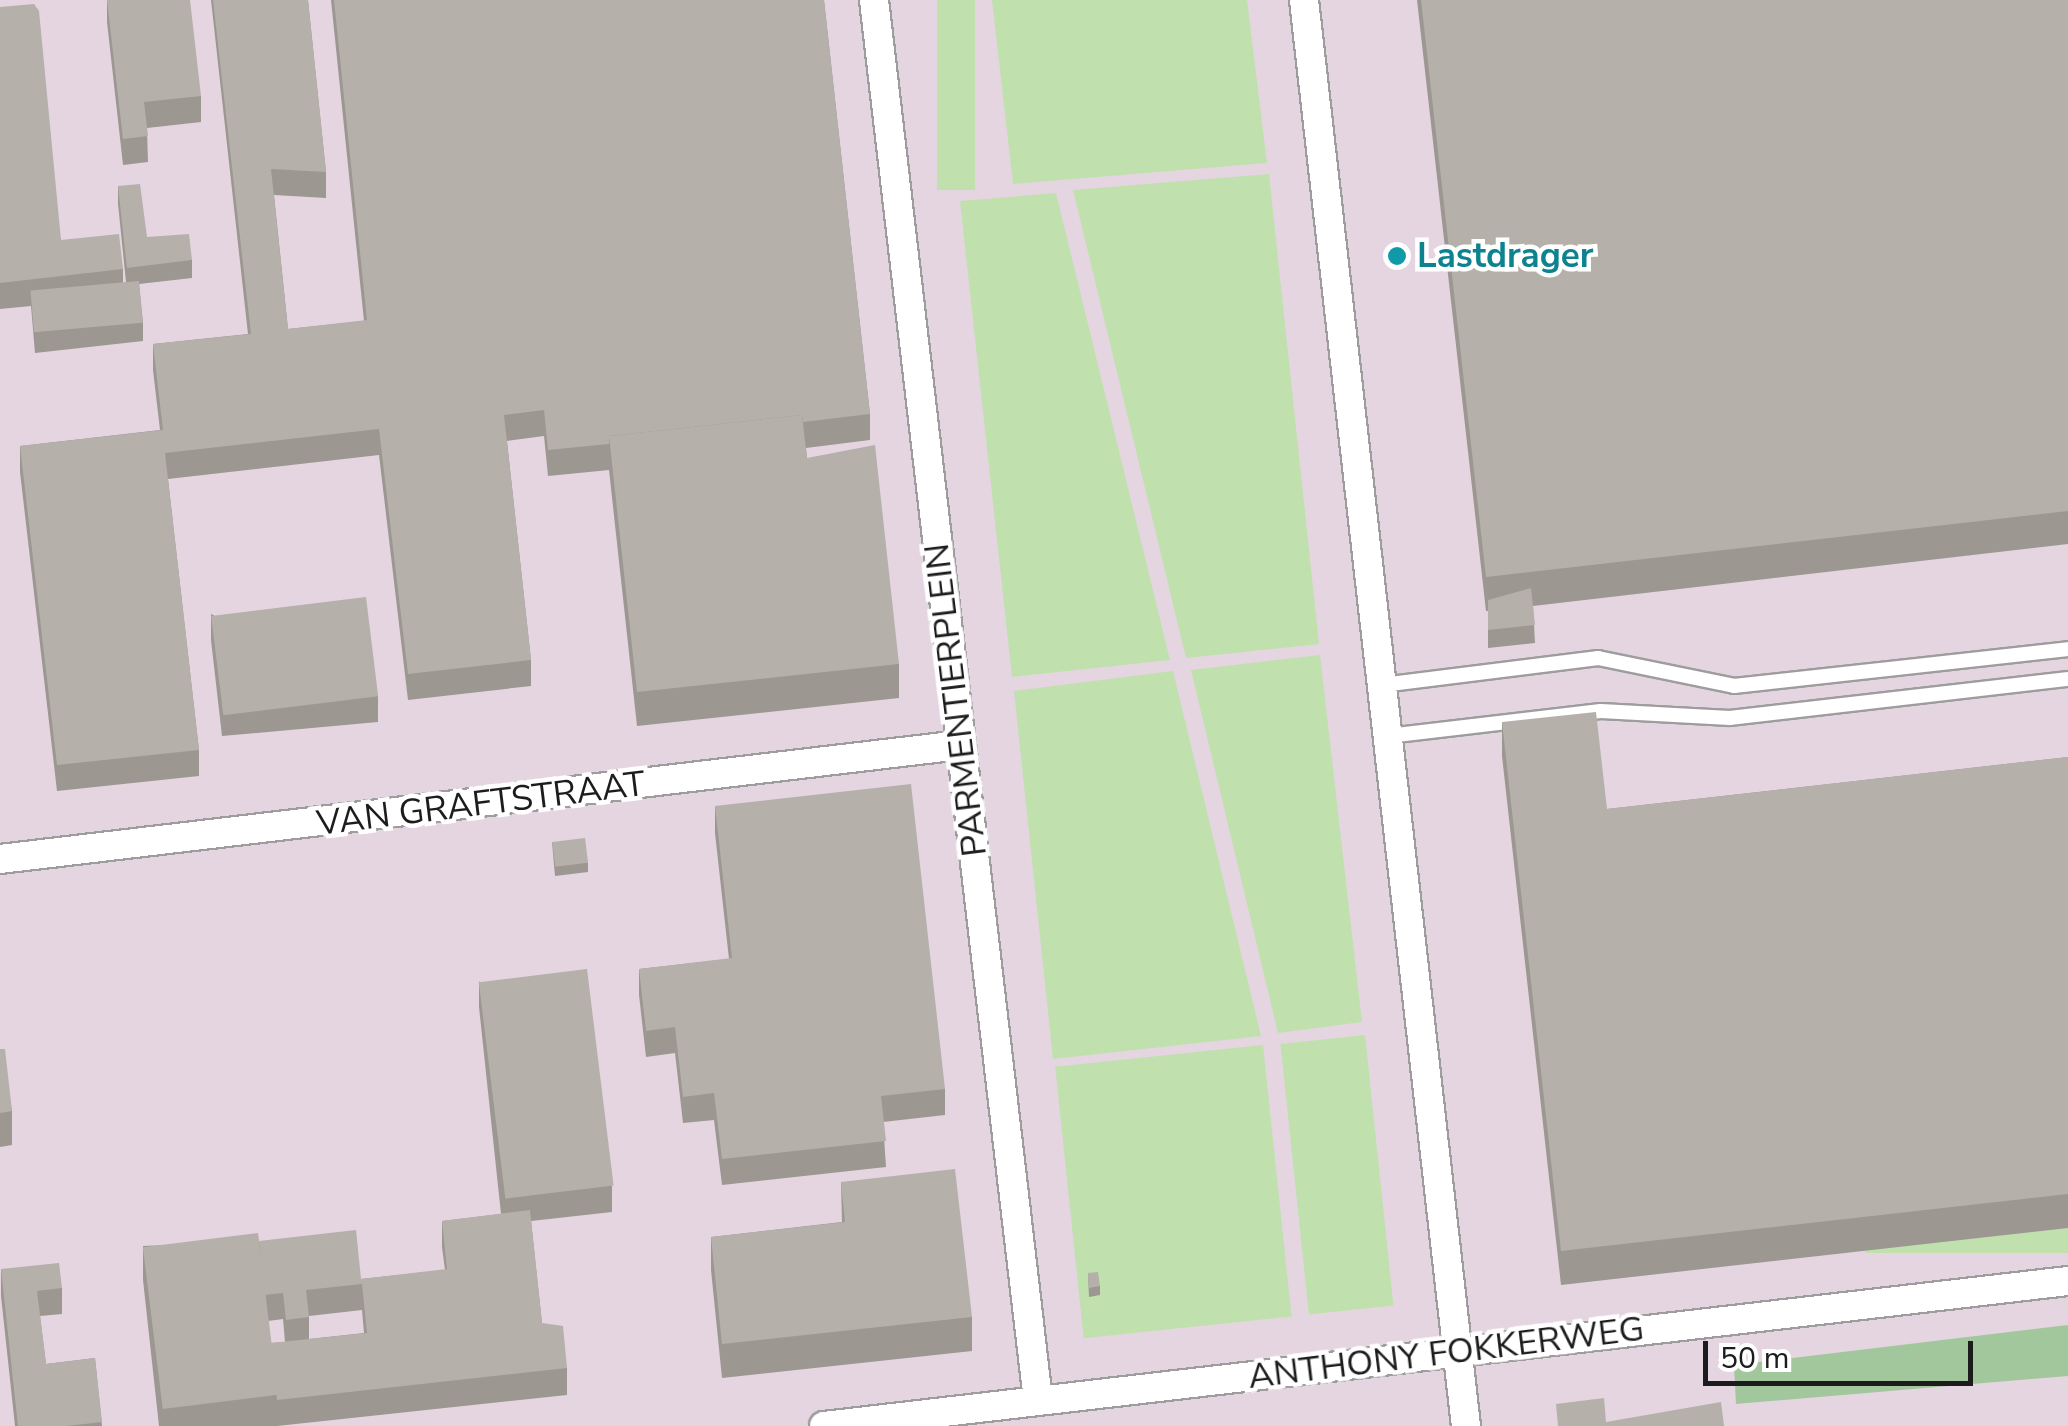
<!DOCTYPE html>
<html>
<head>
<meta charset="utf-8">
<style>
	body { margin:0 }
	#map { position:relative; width:2068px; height:1426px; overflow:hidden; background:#eceae3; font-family:"Nunito Sans",sans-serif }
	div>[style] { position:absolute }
	.industrial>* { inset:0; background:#e4d5e0; transform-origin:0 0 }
	.grass>* { inset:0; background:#c0e1ae; transform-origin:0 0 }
	.forest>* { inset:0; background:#a3c79c }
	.roads { filter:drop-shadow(2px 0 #9d9d9d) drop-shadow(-2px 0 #9d9d9d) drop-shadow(0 2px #9d9d9d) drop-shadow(0 -2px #9d9d9d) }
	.service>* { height:14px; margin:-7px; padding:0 7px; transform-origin:7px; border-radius:7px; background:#fff }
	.minor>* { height:28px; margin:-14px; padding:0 14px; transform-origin:14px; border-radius:14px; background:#fff }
	.wall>* { inset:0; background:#9c9791 }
	.building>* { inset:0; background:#b5b0a9; transform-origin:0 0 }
	.dots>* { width:28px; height:28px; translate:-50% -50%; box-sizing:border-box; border:5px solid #fff; border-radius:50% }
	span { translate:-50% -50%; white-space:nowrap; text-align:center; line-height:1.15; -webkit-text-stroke:9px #fff; paint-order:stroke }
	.culture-label { font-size:35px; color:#0d838f; font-weight:700 }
	.left { translate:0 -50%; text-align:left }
	.street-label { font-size:35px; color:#1c1c1c }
	.scale { position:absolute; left:1703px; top:1341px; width:270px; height:45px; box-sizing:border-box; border:5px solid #1c1c1c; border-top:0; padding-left:12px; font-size:30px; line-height:35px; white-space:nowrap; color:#1c1c1c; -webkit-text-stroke:8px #fff; paint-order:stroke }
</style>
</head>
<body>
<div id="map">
	<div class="industrial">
		<div style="left:0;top:0;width:2068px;height:1426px"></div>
	</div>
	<div class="grass">
		<div style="left:937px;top:0;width:38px;height:190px"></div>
		<div style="clip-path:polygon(992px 0,1247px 0,1267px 163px,1013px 184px)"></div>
		<div style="clip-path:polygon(1269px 174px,1319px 644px,1186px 658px,1073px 190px)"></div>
		<div style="clip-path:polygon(1056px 193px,1170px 660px,1012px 677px,960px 201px)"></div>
		<div style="clip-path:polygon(1320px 655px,1362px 1022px,1278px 1033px,1191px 670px)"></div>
		<div style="clip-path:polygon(1173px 671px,1261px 1036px,1053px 1059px,1014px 691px)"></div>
		<div style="left:1365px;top:1035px;width:272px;height:85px;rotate:84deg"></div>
		<div style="left:1263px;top:1045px;width:273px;height:209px;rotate:84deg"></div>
		<div style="left:2068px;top:1228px;width:25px;height:203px;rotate:90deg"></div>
	</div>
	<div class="forest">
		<div style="clip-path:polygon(2068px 1325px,2068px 1376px,1736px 1404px,1734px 1365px)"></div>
	</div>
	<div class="roads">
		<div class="service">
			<div style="left:1382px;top:685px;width:218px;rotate:-7.1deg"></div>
			<div style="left:1598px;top:658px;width:139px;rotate:11.6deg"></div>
			<div style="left:1734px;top:686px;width:336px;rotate:-6.3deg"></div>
			<div style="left:1388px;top:736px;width:214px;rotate:-6.7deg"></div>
			<div style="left:1601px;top:711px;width:129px;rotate:3.1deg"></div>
			<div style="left:1730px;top:718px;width:340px;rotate:-6.6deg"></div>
		</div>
		<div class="minor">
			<div style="left:874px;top:0;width:1410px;rotate:83.32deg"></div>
			<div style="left:1304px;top:0;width:1435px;rotate:83.52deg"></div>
			<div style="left:0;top:859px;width:968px;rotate:-6.77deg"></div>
			<div style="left:824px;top:1426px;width:1252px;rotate:-6.65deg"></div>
		</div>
	</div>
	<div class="wall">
		<div style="clip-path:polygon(107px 0,201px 96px,201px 122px,147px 128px,148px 162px,123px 165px,107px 22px)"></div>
		<div style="clip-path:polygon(211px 0,308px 0,326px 172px,326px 198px,274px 195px,288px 329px,364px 321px,331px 0,824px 0,870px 414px,870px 440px,806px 448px,807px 458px,899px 664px,899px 698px,637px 726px,609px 470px,548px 476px,544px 436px,507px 441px,531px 660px,531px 686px,408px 700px,379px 455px,168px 479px,199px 750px,199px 776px,57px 791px,20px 472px,20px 446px,160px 430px,153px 370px,153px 344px,248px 334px)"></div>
		<div style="clip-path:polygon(1417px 0,2068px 0,2068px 544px,1533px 606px,1535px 643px,1488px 648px,1488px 611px,1486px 611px)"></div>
		<div style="clip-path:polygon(0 7px,61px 240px,123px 269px,123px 283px,126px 282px,118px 204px,118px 186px,147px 237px,192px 260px,192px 278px,139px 284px,143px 323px,143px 341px,35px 353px,31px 306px,0 309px)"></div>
		<div style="clip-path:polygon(211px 614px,378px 696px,378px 722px,222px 736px,211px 640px)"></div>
		<div style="clip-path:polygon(1502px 722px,1607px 809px,2068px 757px,2068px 1228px,1561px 1285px,1502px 756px)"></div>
		<div style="clip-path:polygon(715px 806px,945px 1089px,945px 1115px,883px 1122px,886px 1167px,722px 1185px,714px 1120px,683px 1123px,675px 1053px,646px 1057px,639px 995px,639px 969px,729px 959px,715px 833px)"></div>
		<div style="clip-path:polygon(552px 842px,588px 863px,588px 872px,555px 876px)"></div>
		<div style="clip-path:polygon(evenodd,479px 981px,612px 1186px,612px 1212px,531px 1221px,542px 1323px,567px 1368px,567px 1395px,277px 1426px,159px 1426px,143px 1280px,143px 1246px,259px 1241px,361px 1279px,445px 1270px,442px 1247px,442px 1221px,501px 1214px,479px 1007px,479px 981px,362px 1310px,364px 1333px,309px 1339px,309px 1316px,362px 1310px,479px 981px,283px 1319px,285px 1342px,271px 1343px,268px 1321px,283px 1319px)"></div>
		<div style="clip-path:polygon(0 1049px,12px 1111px,12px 1145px,0 1147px)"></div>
		<div style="clip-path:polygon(841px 1182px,972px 1317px,972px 1351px,722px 1378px,711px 1270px,711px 1237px,842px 1222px)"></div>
		<div style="clip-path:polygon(1px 1269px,62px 1288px,62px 1314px,40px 1316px,46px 1364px,95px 1358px,102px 1426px,15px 1426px,1px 1296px)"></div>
		<div style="clip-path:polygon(1088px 1273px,1100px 1286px,1100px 1295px,1089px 1297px)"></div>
	</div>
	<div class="building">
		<div style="clip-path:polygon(107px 0,190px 0,201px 96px,144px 102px,148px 136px,123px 139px)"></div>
		<div style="clip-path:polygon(213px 0,308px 0,326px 172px,271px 169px,288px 329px,367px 320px,334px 0,824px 0,870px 414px,803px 422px,802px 415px,609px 436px,609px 444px,548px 450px,544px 410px,504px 415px,531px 660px,408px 674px,379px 429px,165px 453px,199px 750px,57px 765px,20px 446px,163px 430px,153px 344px,251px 334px)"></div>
		<div style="clip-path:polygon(1421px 0,2068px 0,2068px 511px,1486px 577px)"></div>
		<div style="clip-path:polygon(34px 4px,39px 11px,61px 240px,119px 234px,123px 269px,0 283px,0 7px)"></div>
		<div style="clip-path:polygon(140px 184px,147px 237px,189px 234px,192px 260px,127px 268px,118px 186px)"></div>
		<div style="left:139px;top:281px;width:42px;height:109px;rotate:85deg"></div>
		<div style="clip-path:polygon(802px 415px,807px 458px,875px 445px,899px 664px,637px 692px,609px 436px)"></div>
		<div style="clip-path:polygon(1531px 588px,1535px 625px,1488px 630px,1488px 600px)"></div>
		<div style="left:366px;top:597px;width:100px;height:156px;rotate:83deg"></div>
		<div style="clip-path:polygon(1596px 712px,1607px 809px,2068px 757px,2068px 1194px,1561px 1251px,1502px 722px)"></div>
		<div style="clip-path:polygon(911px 784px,945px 1089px,881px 1096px,886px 1141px,722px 1159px,714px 1093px,683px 1097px,675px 1027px,646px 1031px,639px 969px,732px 958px,715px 806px)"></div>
		<div style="left:585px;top:838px;width:25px;height:33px;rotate:83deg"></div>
		<div style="left:587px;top:969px;width:218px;height:109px;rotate:83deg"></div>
		<div style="clip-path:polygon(0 1049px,5px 1049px,12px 1111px,0 1113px)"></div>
		<div style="clip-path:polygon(955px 1169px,972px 1317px,722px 1344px,711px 1237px,845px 1222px,841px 1182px)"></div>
		<div style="clip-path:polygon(530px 1210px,542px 1323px,563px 1326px,567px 1368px,277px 1400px,271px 1343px,367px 1333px,362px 1284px,306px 1290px,309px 1317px,286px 1320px,283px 1293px,265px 1295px,259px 1241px,356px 1230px,361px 1279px,447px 1269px,442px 1221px)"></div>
		<div style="left:258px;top:1233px;width:163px;height:116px;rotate:83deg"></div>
		<div style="clip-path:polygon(59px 1263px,62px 1288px,37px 1291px,46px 1364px,95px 1358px,102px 1422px,67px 1426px,18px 1426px,1px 1269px)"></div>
		<div style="clip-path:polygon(1098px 1272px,1100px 1286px,1089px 1288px,1088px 1273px)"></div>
		<div style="clip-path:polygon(1604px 1398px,1606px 1422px,1721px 1402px,1724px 1426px,1558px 1426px,1556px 1404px)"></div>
	</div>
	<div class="dots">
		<div style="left:1397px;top:256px;background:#0f9aa8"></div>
	</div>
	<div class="culture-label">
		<span class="left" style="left:1417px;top:256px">Lastdrager</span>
	</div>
	<div class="street-label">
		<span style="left:956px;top:700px;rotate:-97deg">PARMENTIERPLEIN</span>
		<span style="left:481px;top:804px;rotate:-7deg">VAN GRAFTSTRAAT</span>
		<span style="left:1446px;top:1353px;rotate:-7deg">ANTHONY FOKKERWEG</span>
	</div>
	<div class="scale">50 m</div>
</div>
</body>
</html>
